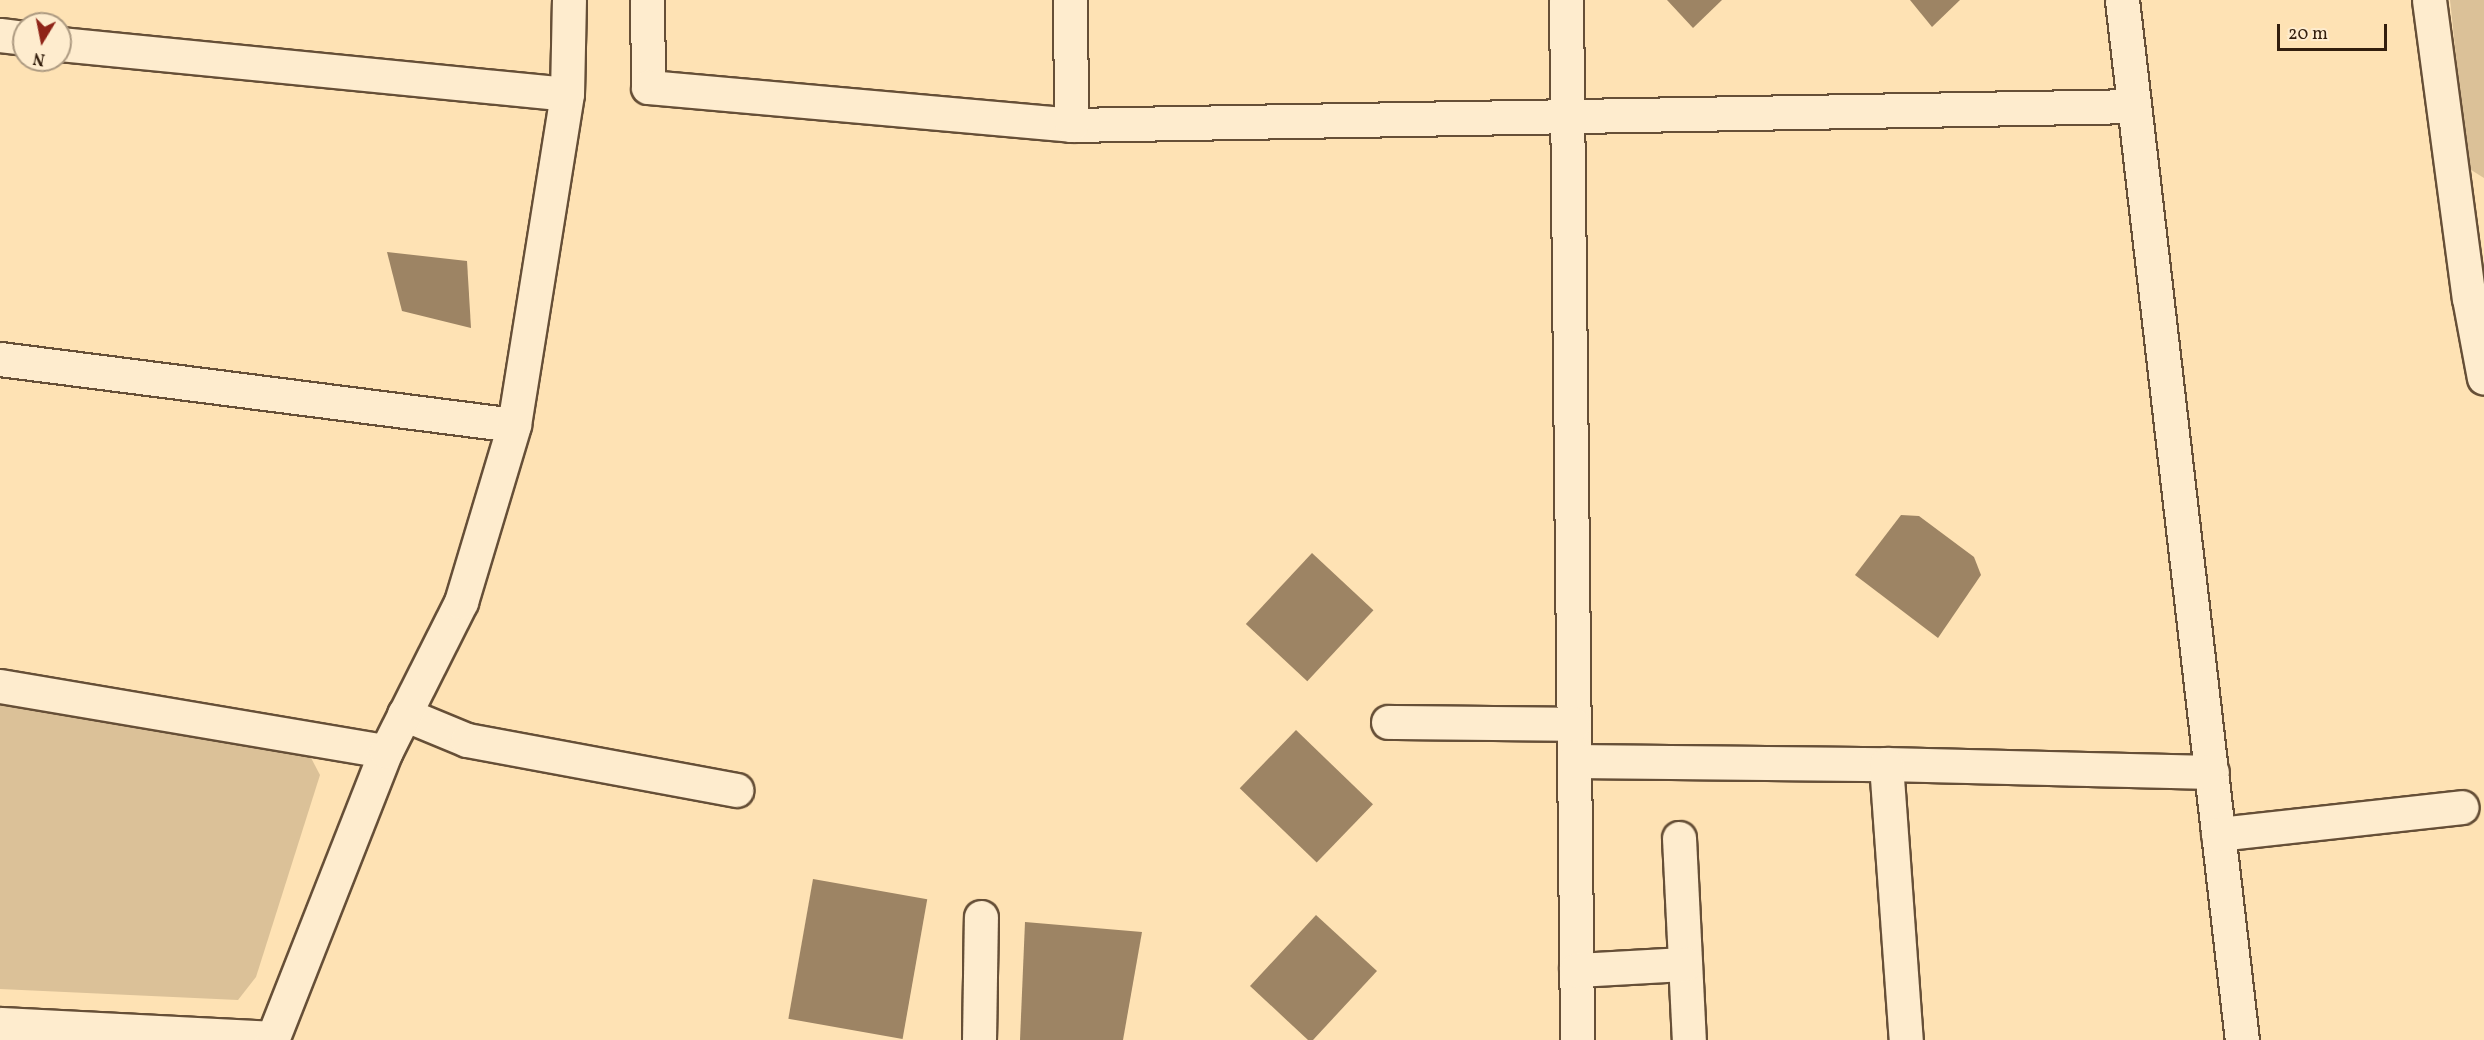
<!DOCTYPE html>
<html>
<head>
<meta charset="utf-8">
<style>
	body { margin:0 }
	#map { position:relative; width:2484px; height:1040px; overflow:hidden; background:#fee2b4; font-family:Vollkorn,serif }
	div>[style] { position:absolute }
	.green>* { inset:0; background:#dbc198 }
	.building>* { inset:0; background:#9d8464; transform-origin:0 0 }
	.roads { filter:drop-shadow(2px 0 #664f37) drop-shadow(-2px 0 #664f37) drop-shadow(0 2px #664f37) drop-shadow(0 -2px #664f37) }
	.minor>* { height:33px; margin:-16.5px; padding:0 16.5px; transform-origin:16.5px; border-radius:16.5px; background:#feecce }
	span { translate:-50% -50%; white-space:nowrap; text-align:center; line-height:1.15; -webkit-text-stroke:6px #feecce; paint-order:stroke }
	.north { position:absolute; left:12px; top:12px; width:60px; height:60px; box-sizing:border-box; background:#feecce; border:2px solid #ad9a81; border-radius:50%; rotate:190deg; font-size:16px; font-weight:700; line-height:24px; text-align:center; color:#331e0d }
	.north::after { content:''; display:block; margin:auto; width:21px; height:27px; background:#8f2418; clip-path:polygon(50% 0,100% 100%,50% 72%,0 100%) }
	.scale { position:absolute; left:2277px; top:24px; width:110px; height:27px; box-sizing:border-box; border:3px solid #331e0d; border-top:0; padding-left:8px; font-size:18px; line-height:21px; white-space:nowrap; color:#331e0d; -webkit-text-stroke:4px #feecce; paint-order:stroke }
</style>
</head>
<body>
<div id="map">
	<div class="green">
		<div style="clip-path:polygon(2450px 0,2484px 0,2484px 178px,2468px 168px)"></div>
		<div style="clip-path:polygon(0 703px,309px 754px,320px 775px,256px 977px,238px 1000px,0 989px)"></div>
	</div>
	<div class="building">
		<div style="clip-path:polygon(1667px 0,1722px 0,1693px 28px)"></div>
		<div style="clip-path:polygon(1910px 0,1960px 0,1932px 27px)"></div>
		<div style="clip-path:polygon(387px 252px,467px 261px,471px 328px,402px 311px)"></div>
		<div style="clip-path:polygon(1901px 515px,1919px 516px,1974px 557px,1981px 575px,1938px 638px,1855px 575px)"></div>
		<div style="left:1312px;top:553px;width:84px;height:97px;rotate:43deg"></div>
		<div style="left:1296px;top:730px;width:107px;height:81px;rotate:44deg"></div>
		<div style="left:813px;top:879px;width:116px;height:142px;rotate:10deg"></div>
		<div style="clip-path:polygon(1316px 915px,1377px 971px,1313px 1040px,1308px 1040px,1250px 986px)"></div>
		<div style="clip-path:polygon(1025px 922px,1142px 932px,1123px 1040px,1020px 1040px)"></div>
	</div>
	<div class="roads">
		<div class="minor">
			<div style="left:647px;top:0;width:87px;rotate:89.3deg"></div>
			<div style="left:648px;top:87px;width:425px;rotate:5.1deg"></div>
			<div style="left:1071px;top:125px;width:1063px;rotate:-1.02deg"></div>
			<div style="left:1070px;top:0;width:125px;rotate:89.5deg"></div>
			<div style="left:1566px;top:0;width:1040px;rotate:89.39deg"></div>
			<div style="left:2122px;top:0;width:1047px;rotate:83.42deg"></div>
			<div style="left:2429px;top:0;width:301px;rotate:82.4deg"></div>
			<div style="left:2469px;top:298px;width:81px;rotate:79.4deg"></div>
			<div style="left:0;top:35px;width:24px;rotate:7deg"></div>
			<div style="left:60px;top:44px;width:509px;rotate:5.63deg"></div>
			<div style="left:0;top:359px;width:518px;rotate:7.32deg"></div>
			<div style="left:0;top:686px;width:391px;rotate:9.6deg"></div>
			<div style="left:404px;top:714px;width:68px;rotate:22.4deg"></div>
			<div style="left:467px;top:740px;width:274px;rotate:10.5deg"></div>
			<div style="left:1388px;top:722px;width:185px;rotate:0.6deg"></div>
			<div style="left:1574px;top:761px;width:312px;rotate:0.6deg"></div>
			<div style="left:1886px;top:764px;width:326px;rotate:1.4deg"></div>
			<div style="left:1886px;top:764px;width:277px;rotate:85.9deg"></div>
			<div style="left:2218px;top:834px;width:245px;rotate:-6.3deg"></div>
			<div style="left:1679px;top:838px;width:202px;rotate:87.2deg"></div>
			<div style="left:1576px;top:970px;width:109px;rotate:-3.2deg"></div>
			<div style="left:0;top:1024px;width:273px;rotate:2.9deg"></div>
			<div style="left:272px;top:1040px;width:311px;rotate:-68.5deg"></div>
			<div style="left:386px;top:751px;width:167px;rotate:-63.3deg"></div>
			<div style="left:461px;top:602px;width:185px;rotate:-73.3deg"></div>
			<div style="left:514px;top:425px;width:335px;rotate:-80.9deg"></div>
			<div style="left:567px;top:94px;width:94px;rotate:-88.8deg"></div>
			<div style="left:979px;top:1040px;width:123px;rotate:-89.1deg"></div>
		</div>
	</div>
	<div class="north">N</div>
	<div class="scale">20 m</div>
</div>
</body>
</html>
